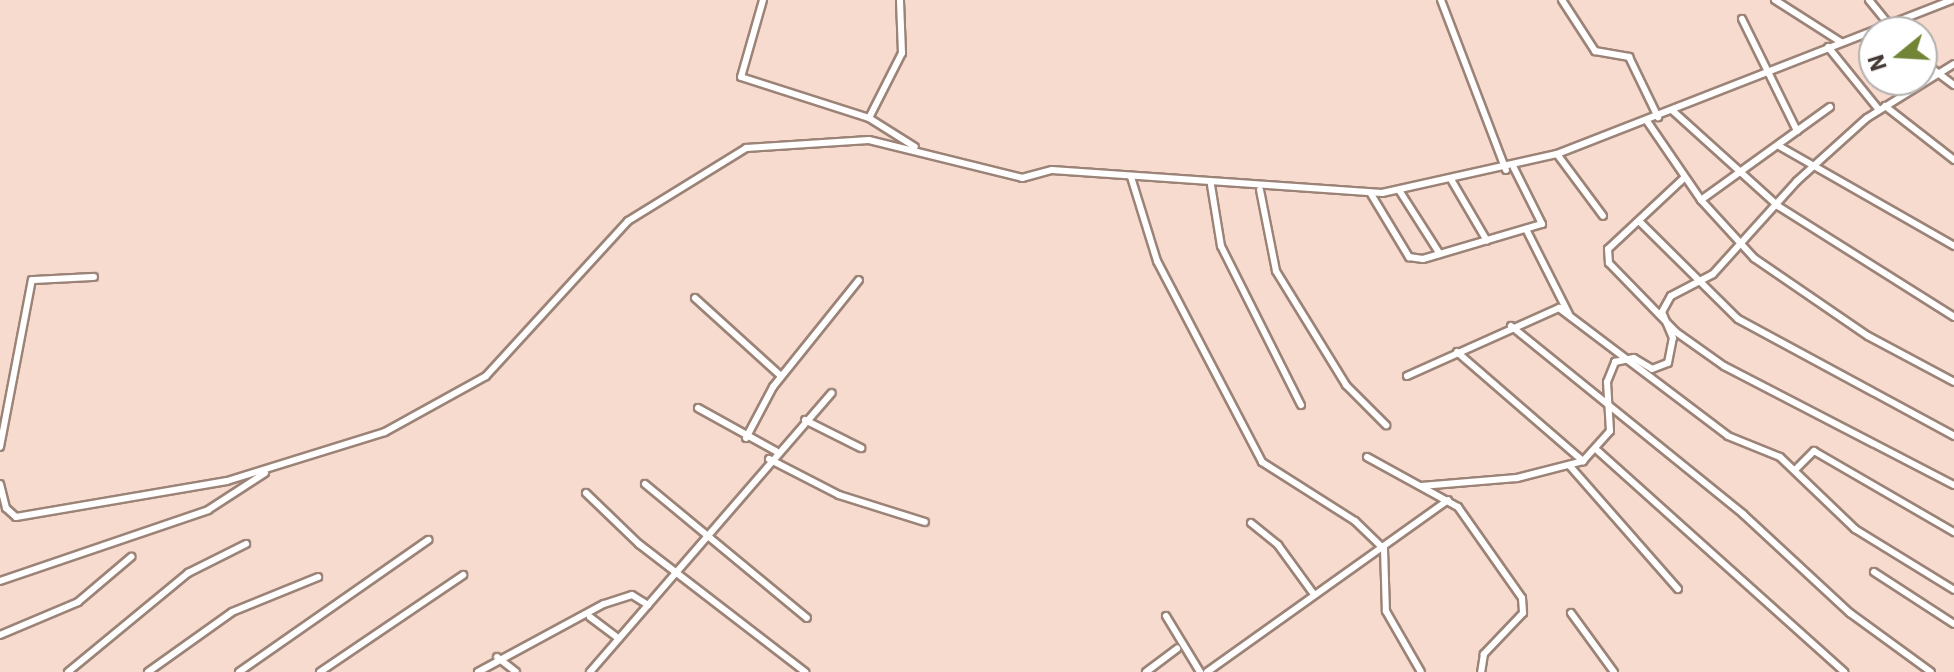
<!DOCTYPE html>
<html>
<head>
<meta charset="utf-8">
<style>
	body { margin:0 }
	#map { position:relative; width:1954px; height:672px; overflow:hidden; background:#f7dbce; font-family:"IBM Plex Sans",sans-serif }
	div>[style] { position:absolute }
	.roads { filter:drop-shadow(2px 0 #9c8377) drop-shadow(-2px 0 #9c8377) drop-shadow(0 2px #9c8377) drop-shadow(0 -2px #9c8377) }
	.street>* { height:6px; margin:-3px; padding:0 3px; transform-origin:3px; border-radius:3px; background:#fff }
	span { translate:-50% -50%; white-space:nowrap; text-align:center; line-height:1.15; -webkit-text-stroke:6px #fff; paint-order:stroke }
	.north { position:absolute; left:1858px; top:16px; width:80px; height:80px; box-sizing:border-box; background:#fff; border:2px solid #b4b0ae; border-radius:50%; rotate:252deg; font-size:22px; font-weight:700; line-height:32px; text-align:center; color:#443934 }
	.north::after { content:''; display:block; margin:auto; width:28px; height:36px; background:#728536; clip-path:polygon(50% 0,100% 100%,50% 72%,0 100%) }
</style>
</head>
<body>
<div id="map">
	<div class="roads">
		<div class="street">
			<div style="left:763px;top:0;width:80px;rotate:105.9deg"></div>
			<div style="left:741px;top:77px;width:134px;rotate:17.8deg"></div>
			<div style="left:869px;top:118px;width:54px;rotate:32.2deg"></div>
			<div style="left:1441px;top:0;width:182px;rotate:69.1deg"></div>
			<div style="left:1562px;top:0;width:61px;rotate:57.1deg"></div>
			<div style="left:1595px;top:51px;width:35px;rotate:10deg"></div>
			<div style="left:1629px;top:57px;width:67px;rotate:64.2deg"></div>
			<div style="left:1775px;top:0;width:78px;rotate:32.5deg"></div>
			<div style="left:1869px;top:0;width:41px;rotate:50.9deg"></div>
			<div style="left:1742px;top:19px;width:125px;rotate:63.8deg"></div>
			<div style="left:1828px;top:47px;width:81px;rotate:51deg"></div>
			<div style="left:1922px;top:61px;width:40px;rotate:37deg"></div>
			<div style="left:1885px;top:106px;width:88px;rotate:38deg"></div>
			<div style="left:1673px;top:111px;width:142px;rotate:42.1deg"></div>
			<div style="left:1778px;top:206px;width:208px;rotate:32.2deg"></div>
			<div style="left:869px;top:118px;width:73px;rotate:-63.1deg"></div>
			<div style="left:902px;top:53px;width:53px;rotate:-92.2deg"></div>
			<div style="left:1647px;top:121px;width:96px;rotate:55.6deg"></div>
			<div style="left:1701px;top:200px;width:79px;rotate:47.6deg"></div>
			<div style="left:1754px;top:258px;width:138px;rotate:34.4deg"></div>
			<div style="left:1868px;top:336px;width:98px;rotate:28.1deg"></div>
			<div style="left:1779px;top:146px;width:202px;rotate:29.7deg"></div>
			<div style="left:1557px;top:154px;width:77px;rotate:53.4deg"></div>
			<div style="left:1131px;top:177px;width:88px;rotate:72.8deg"></div>
			<div style="left:1157px;top:261px;width:227px;rotate:62.4deg"></div>
			<div style="left:1262px;top:462px;width:110px;rotate:32.4deg"></div>
			<div style="left:1355px;top:521px;width:40px;rotate:44deg"></div>
			<div style="left:1384px;top:549px;width:62px;rotate:88.2deg"></div>
			<div style="left:1386px;top:611px;width:70px;rotate:60.2deg"></div>
			<div style="left:1684px;top:178px;width:104px;rotate:136.9deg"></div>
			<div style="left:1608px;top:249px;width:14px;rotate:86deg"></div>
			<div style="left:1609px;top:263px;width:96px;rotate:45.8deg"></div>
			<div style="left:1676px;top:332px;width:59px;rotate:35.3deg"></div>
			<div style="left:1724px;top:366px;width:259px;rotate:27.4deg"></div>
			<div style="left:1452px;top:181px;width:69px;rotate:59.7deg"></div>
			<div style="left:1211px;top:185px;width:62px;rotate:80.7deg"></div>
			<div style="left:1221px;top:246px;width:178px;rotate:63.3deg"></div>
			<div style="left:1260px;top:190px;width:83px;rotate:78.8deg"></div>
			<div style="left:1276px;top:271px;width:134px;rotate:58.4deg"></div>
			<div style="left:1346px;top:385px;width:57px;rotate:45deg"></div>
			<div style="left:1399px;top:190px;width:76px;rotate:57.4deg"></div>
			<div style="left:1371px;top:194px;width:74px;rotate:58.9deg"></div>
			<div style="left:1409px;top:257px;width:14px;rotate:8deg"></div>
			<div style="left:1423px;top:259px;width:124px;rotate:-16.4deg"></div>
			<div style="left:1542px;top:224px;width:63px;rotate:-116.6deg"></div>
			<div style="left:1701px;top:200px;width:159px;rotate:-35.8deg"></div>
			<div style="left:1639px;top:221px;width:139px;rotate:44.7deg"></div>
			<div style="left:1738px;top:319px;width:246px;rotate:28.4deg"></div>
			<div style="left:1526px;top:229px;width:95px;rotate:63.2deg"></div>
			<div style="left:695px;top:298px;width:116px;rotate:42.2deg"></div>
			<div style="left:1511px;top:326px;width:299px;rotate:39deg"></div>
			<div style="left:1743px;top:514px;width:146px;rotate:42.8deg"></div>
			<div style="left:1850px;top:613px;width:100px;rotate:36.1deg"></div>
			<div style="left:1457px;top:352px;width:167px;rotate:40.9deg"></div>
			<div style="left:1583px;top:461px;width:40px;rotate:-48deg"></div>
			<div style="left:1610px;top:431px;width:49px;rotate:-93.5deg"></div>
			<div style="left:1607px;top:382px;width:22px;rotate:-68deg"></div>
			<div style="left:1615px;top:362px;width:19px;rotate:-12deg"></div>
			<div style="left:1634px;top:358px;width:21px;rotate:31deg"></div>
			<div style="left:1652px;top:369px;width:17px;rotate:-21deg"></div>
			<div style="left:1668px;top:363px;width:25px;rotate:-79deg"></div>
			<div style="left:1673px;top:338px;width:28px;rotate:-113deg"></div>
			<div style="left:1662px;top:312px;width:18px;rotate:-61deg"></div>
			<div style="left:1671px;top:296px;width:47px;rotate:-27.6deg"></div>
			<div style="left:1713px;top:274px;width:125px;rotate:-47.9deg"></div>
			<div style="left:1797px;top:181px;width:94px;rotate:-42deg"></div>
			<div style="left:1867px;top:118px;width:102px;rotate:-31.8deg"></div>
			<div style="left:1407px;top:376px;width:167px;rotate:-24.1deg"></div>
			<div style="left:1559px;top:308px;width:212px;rotate:37.1deg"></div>
			<div style="left:1728px;top:436px;width:56px;rotate:22deg"></div>
			<div style="left:1780px;top:457px;width:104px;rotate:43.8deg"></div>
			<div style="left:1855px;top:529px;width:116px;rotate:31.6deg"></div>
			<div style="left:698px;top:408px;width:89px;rotate:28.9deg"></div>
			<div style="left:805px;top:420px;width:63px;rotate:26.6deg"></div>
			<div style="left:746px;top:438px;width:58px;rotate:-62.1deg"></div>
			<div style="left:773px;top:387px;width:137px;rotate:-51.2deg"></div>
			<div style="left:0;top:447px;width:170px;rotate:-79.2deg"></div>
			<div style="left:32px;top:280px;width:62px;rotate:-2.8deg"></div>
			<div style="left:1598px;top:451px;width:331px;rotate:41.9deg"></div>
			<div style="left:1367px;top:457px;width:104px;rotate:28.8deg"></div>
			<div style="left:1458px;top:507px;width:111px;rotate:54.9deg"></div>
			<div style="left:1522px;top:598px;width:15px;rotate:86deg"></div>
			<div style="left:1523px;top:613px;width:57px;rotate:133.6deg"></div>
			<div style="left:1484px;top:654px;width:18px;rotate:99deg"></div>
			<div style="left:769px;top:459px;width:79px;rotate:27.2deg"></div>
			<div style="left:839px;top:495px;width:90px;rotate:17.4deg"></div>
			<div style="left:1569px;top:465px;width:165px;rotate:48.7deg"></div>
			<div style="left:1795px;top:470px;width:27px;rotate:-45deg"></div>
			<div style="left:1814px;top:451px;width:162px;rotate:30.1deg"></div>
			<div style="left:0;top:484px;width:25px;rotate:76deg"></div>
			<div style="left:6px;top:508px;width:13px;rotate:42deg"></div>
			<div style="left:16px;top:517px;width:214px;rotate:-9.7deg"></div>
			<div style="left:227px;top:481px;width:165px;rotate:-17.2deg"></div>
			<div style="left:385px;top:432px;width:115px;rotate:-29deg"></div>
			<div style="left:486px;top:376px;width:210px;rotate:-47.5deg"></div>
			<div style="left:628px;top:221px;width:139px;rotate:-31.7deg"></div>
			<div style="left:746px;top:148px;width:123px;rotate:-3.7deg"></div>
			<div style="left:869px;top:140px;width:158px;rotate:13.9deg"></div>
			<div style="left:1022px;top:178px;width:31px;rotate:-15deg"></div>
			<div style="left:1052px;top:170px;width:331px;rotate:4deg"></div>
			<div style="left:1382px;top:193px;width:179px;rotate:-12.6deg"></div>
			<div style="left:1557px;top:154px;width:423px;rotate:-21.3deg"></div>
			<div style="left:645px;top:484px;width:210px;rotate:39.6deg"></div>
			<div style="left:1421px;top:486px;width:96px;rotate:-4.8deg"></div>
			<div style="left:1517px;top:478px;width:68px;rotate:-14.4deg"></div>
			<div style="left:586px;top:493px;width:74px;rotate:43.9deg"></div>
			<div style="left:639px;top:544px;width:210px;rotate:37.6deg"></div>
			<div style="left:1251px;top:523px;width:35px;rotate:39deg"></div>
			<div style="left:1278px;top:545px;width:59px;rotate:53.9deg"></div>
			<div style="left:1874px;top:572px;width:95px;rotate:33deg"></div>
			<div style="left:0;top:581px;width:220px;rotate:-18.8deg"></div>
			<div style="left:208px;top:510px;width:68px;rotate:-33deg"></div>
			<div style="left:1571px;top:613px;width:73px;rotate:53.9deg"></div>
			<div style="left:1166px;top:616px;width:66px;rotate:58.7deg"></div>
			<div style="left:590px;top:617px;width:36px;rotate:37deg"></div>
			<div style="left:0;top:635px;width:85px;rotate:-22.9deg"></div>
			<div style="left:78px;top:602px;width:70px;rotate:-40.3deg"></div>
			<div style="left:497px;top:657px;width:24px;rotate:38deg"></div>
			<div style="left:68px;top:672px;width:156px;rotate:-39.5deg"></div>
			<div style="left:188px;top:573px;width:65px;rotate:-26.6deg"></div>
			<div style="left:148px;top:672px;width:103px;rotate:-35.5deg"></div>
			<div style="left:232px;top:612px;width:93px;rotate:-22.1deg"></div>
			<div style="left:239px;top:672px;width:231px;rotate:-34.9deg"></div>
			<div style="left:320px;top:672px;width:173px;rotate:-34.1deg"></div>
			<div style="left:478px;top:672px;width:143px;rotate:-28.4deg"></div>
			<div style="left:604px;top:604px;width:29px;rotate:-18deg"></div>
			<div style="left:632px;top:595px;width:19px;rotate:32deg"></div>
			<div style="left:590px;top:672px;width:369px;rotate:-49.1deg"></div>
			<div style="left:1146px;top:672px;width:39px;rotate:-37deg"></div>
			<div style="left:1207px;top:672px;width:296px;rotate:-35.5deg"></div>
		</div>
	</div>
	<div class="north">N</div>
</div>
</body>
</html>
